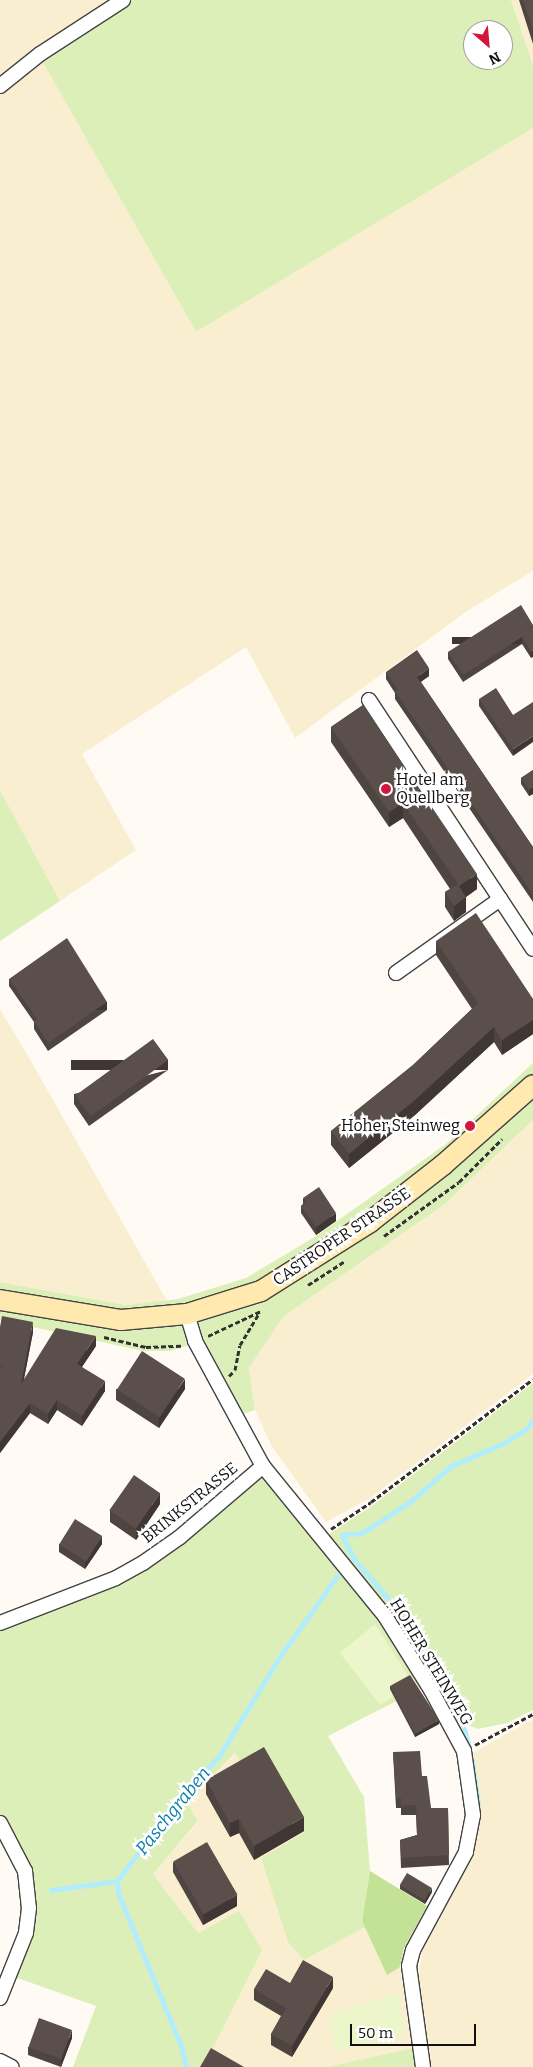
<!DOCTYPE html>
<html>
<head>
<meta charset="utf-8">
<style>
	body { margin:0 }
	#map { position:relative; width:533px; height:2067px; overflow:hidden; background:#fffbf4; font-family:Bitter,serif }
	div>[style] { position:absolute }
	.farmland>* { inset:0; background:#f9efd0 }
	.green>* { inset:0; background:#ddefb8 }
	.forest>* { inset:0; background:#c4e295 }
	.pitch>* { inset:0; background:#edf5cb }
	.stream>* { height:5px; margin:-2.5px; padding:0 2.5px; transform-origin:2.5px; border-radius:2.5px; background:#b2edfd }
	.path>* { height:3px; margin-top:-1.5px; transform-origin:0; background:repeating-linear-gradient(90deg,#323232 0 5px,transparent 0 7.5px) }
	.roads { filter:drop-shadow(1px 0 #434343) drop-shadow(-1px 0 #434343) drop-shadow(0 1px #434343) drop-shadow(0 -1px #434343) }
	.minor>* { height:14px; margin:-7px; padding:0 7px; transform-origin:7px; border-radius:7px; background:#fff }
	.secondary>* { height:20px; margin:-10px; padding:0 10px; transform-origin:10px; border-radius:10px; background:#ffe9af }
	.wall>* { inset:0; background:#4e4440 }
	.shaded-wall>* { inset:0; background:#403734; transform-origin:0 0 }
	.building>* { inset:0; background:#5b4f4b; transform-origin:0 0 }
	.dots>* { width:14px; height:14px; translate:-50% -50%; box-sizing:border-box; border:2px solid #fff; border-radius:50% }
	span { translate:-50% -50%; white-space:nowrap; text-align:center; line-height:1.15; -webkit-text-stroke:5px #fff; paint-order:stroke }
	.poi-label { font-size:16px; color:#101010 }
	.left { translate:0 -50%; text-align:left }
	.right { translate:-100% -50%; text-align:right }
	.street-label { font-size:16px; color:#101010 }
	.water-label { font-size:18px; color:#0a7daa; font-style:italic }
	.north { position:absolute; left:463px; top:20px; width:50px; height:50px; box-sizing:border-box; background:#fff; border:1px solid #9f9f9f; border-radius:50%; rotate:153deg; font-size:14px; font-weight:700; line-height:20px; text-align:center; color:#101010 }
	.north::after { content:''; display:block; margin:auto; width:18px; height:22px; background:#d1173e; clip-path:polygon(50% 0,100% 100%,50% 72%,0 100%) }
	.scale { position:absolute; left:350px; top:2024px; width:126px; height:22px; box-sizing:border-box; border:2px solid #101010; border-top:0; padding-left:6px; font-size:15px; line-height:18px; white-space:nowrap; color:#101010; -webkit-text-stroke:4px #fff; paint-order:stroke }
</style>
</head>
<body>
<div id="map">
	<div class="farmland">
		<div style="clip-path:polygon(0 0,110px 0,24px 57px,0 79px)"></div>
		<div style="clip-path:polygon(511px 0,533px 0,533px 65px)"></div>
		<div style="clip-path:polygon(41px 59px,196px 332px,533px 128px,533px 571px,467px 611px,295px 738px,246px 647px,82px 754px,136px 850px,60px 901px,0 790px,0 94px)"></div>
		<div style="clip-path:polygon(0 1009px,27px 1054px,167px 1301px,127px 1305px,0 1282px)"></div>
		<div style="clip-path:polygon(533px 1120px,533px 1374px,369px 1499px,326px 1522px,272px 1447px,255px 1410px,249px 1368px,284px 1316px,445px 1204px)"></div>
		<div style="clip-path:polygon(533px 1719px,533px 2067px,429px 2067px,418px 1974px,423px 1948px,468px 1863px,477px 1840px,479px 1813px,472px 1761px,474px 1752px)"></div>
		<div style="clip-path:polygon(236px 1753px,265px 1759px,306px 1832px,304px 1960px,365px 1927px,387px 1974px,400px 1967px,413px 2048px,327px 2067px,203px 2067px,198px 1933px,153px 1874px,198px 1822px,187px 1803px)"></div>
	</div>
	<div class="green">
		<div style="clip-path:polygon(evenodd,131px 0,511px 0,533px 65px,533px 128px,196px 332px,41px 59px,131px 0,473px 30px,503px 30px,503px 60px,473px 60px,473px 30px)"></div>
		<div style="clip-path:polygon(0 790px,60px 901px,0 941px)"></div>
		<div style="clip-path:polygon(533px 1063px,533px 1120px,445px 1204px,284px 1316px,249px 1368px,255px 1410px,237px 1416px,197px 1343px,170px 1351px,143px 1351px,0 1320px,0 1282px,126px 1305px,178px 1299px,246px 1278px,313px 1238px,446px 1144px)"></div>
		<div style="clip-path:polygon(533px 1383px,533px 1710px,507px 1723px,478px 1729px,457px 1721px,325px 1537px,373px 1505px)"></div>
		<div style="clip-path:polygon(262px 1468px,382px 1617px,426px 1686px,328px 1736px,364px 1797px,370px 1871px,362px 1921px,365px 1927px,304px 1960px,288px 1942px,261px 1858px,305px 1832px,265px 1759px,245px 1769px,235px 1753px,187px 1803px,198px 1821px,153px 1874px,198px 1933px,239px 1911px,262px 1950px,203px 2067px,73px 2067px,96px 2006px,12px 1976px,32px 1909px,0 1817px,0 1627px,117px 1582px)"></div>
		<div style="clip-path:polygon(413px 2048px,415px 2067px,327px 2067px)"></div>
	</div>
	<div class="forest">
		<div style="clip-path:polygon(370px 1871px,427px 1906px,404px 1948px,400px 1967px,387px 1975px,362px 1921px)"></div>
	</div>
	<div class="pitch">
		<div style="clip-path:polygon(375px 1624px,410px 1679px,390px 1689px,393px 1697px,380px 1705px,340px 1653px)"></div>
		<div style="clip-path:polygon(398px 1993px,405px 2031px,399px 2036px,335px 2051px,328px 2022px,335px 2012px)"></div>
	</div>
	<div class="stream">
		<div style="left:469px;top:1748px;width:25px;rotate:-104deg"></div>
		<div style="left:463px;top:1724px;width:131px;rotate:-119.7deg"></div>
		<div style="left:398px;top:1610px;width:67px;rotate:-130.8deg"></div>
		<div style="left:354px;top:1559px;width:27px;rotate:-117deg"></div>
		<div style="left:342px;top:1535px;width:20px;rotate:-6deg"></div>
		<div style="left:362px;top:1533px;width:59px;rotate:-33.1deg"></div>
		<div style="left:411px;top:1501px;width:53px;rotate:-41.2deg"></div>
		<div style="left:451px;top:1466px;width:58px;rotate:-23.5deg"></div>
		<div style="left:504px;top:1443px;width:26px;rotate:-32deg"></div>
		<div style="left:526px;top:1429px;width:11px;rotate:-52deg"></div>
		<div style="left:472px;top:1761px;width:44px;rotate:82.2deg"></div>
		<div style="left:51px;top:1890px;width:67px;rotate:-7.8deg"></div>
		<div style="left:186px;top:2067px;width:22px;rotate:-103deg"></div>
		<div style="left:181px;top:2046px;width:165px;rotate:-112.4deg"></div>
		<div style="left:118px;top:1893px;width:12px;rotate:-95deg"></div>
		<div style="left:117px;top:1881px;width:90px;rotate:-53.1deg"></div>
		<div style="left:171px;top:1809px;width:72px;rotate:-47.8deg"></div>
		<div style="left:219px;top:1756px;width:119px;rotate:-58.5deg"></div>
		<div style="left:281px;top:1655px;width:97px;rotate:-54.7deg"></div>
	</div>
	<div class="path">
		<div style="left:384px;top:1236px;width:92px;rotate:-35.8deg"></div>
		<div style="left:459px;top:1182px;width:61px;rotate:-45deg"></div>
		<div style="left:308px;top:1285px;width:44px;rotate:-33deg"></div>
		<div style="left:208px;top:1336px;width:59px;rotate:-25.3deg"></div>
		<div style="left:104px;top:1337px;width:43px;rotate:13.4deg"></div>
		<div style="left:146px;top:1347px;width:35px;rotate:-2deg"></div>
		<div style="left:229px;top:1376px;width:8px;rotate:-45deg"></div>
		<div style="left:235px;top:1370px;width:25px;rotate:-79deg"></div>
		<div style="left:240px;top:1345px;width:37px;rotate:-59deg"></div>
		<div style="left:331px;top:1529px;width:48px;rotate:-34deg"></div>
		<div style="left:371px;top:1502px;width:203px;rotate:-37.2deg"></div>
		<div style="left:475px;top:1745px;width:66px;rotate:-28.1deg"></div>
	</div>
	<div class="roads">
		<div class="minor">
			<div style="left:0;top:86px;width:51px;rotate:-38.7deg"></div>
			<div style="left:40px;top:54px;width:99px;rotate:-33deg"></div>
			<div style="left:369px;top:700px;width:298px;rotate:56.6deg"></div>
			<div style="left:396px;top:973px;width:128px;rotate:-35.4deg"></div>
			<div style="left:187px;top:1314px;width:28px;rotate:73deg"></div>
			<div style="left:195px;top:1341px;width:142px;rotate:61.5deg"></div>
			<div style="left:263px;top:1466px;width:193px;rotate:50.9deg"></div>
			<div style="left:385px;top:1616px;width:87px;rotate:58.1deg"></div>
			<div style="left:431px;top:1690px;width:69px;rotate:61.6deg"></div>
			<div style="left:464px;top:1751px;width:65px;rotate:82deg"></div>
			<div style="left:473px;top:1815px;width:38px;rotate:101deg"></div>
			<div style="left:466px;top:1852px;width:111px;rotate:118.4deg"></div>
			<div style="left:413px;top:1950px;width:16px;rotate:104deg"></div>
			<div style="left:409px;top:1966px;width:102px;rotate:82.1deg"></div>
			<div style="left:0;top:1623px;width:124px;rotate:-21.2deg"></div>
			<div style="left:116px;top:1578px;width:31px;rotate:-29deg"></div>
			<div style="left:143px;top:1563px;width:45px;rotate:-35.1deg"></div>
			<div style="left:180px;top:1537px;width:109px;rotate:-40.5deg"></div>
			<div style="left:0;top:1823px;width:54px;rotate:62.5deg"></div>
			<div style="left:25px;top:1871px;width:37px;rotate:84deg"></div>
			<div style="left:29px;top:1908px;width:25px;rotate:97deg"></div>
			<div style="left:26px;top:1933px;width:70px;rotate:111.8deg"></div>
			<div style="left:0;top:2061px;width:13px;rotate:27deg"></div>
		</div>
		<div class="secondary">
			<div style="left:0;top:1300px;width:123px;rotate:9.4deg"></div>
			<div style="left:121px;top:1320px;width:66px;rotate:-5.2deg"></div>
			<div style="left:187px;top:1314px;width:77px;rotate:-17.3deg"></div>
			<div style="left:261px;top:1291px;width:129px;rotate:-32.3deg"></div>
			<div style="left:370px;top:1222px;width:93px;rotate:-38deg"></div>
			<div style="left:443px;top:1165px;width:120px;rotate:-41.6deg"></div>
		</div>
	</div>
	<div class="wall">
		<div style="clip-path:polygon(519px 0,533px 0,533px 44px)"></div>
		<div style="clip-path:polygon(533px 625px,531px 658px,522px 644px,463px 682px,448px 659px,448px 652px)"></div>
		<div style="clip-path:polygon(386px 672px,429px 676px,421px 682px,533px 847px,533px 902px,395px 699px,395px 693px,386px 679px)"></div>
		<div style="clip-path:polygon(479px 699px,513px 715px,513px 756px,479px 706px)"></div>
		<div style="clip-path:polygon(363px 705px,477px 889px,466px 897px,466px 912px,454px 921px,445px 907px,445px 892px,450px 889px,403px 818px,389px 827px,331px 742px,331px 727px)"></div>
		<div style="clip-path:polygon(533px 770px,533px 794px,529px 796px,521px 784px,521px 778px)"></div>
		<div style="clip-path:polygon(436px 941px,533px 999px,533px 1034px,502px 1055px,494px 1042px,415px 1115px,349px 1168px,331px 1145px,331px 1131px,413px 1065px,472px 1009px,436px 955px)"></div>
		<div style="clip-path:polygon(9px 979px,107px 1010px,48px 1051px,34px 1029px,34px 1022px,9px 986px)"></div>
		<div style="clip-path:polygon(168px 1070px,89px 1126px,74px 1104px,74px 1094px)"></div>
		<div style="clip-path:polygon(303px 1198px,336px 1221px,316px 1235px,301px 1213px,301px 1206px,303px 1204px)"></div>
		<div style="clip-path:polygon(0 1327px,33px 1332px,24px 1379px,96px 1346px,82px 1367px,105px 1391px,82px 1426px,57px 1410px,48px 1424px,30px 1413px,0 1453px)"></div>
		<div style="clip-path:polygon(116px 1389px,185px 1389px,159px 1428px,116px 1400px)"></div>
		<div style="clip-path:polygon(160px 1504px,136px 1540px,110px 1522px,110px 1511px)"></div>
		<div style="clip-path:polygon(59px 1544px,102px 1544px,85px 1569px,59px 1552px)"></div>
		<div style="clip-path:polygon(390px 1686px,439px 1724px,415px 1737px,390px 1689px)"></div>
		<div style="clip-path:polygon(393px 1752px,422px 1776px,431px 1808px,448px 1808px,449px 1865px,401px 1868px,400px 1840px,417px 1835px,416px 1815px,401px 1815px,401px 1808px,396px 1808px)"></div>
		<div style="clip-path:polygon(206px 1780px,304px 1831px,254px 1860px,239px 1833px,230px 1837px,206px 1794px)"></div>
		<div style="clip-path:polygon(173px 1862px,237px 1906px,203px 1925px,173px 1872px)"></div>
		<div style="clip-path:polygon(400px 1885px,432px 1892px,425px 1904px,400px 1889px)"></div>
		<div style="clip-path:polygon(290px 1983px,333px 1988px,292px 2057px,271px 2045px,271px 2034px,281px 2016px,254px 2000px,254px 1989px)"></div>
		<div style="clip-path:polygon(72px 2038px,61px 2067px,28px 2055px,28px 2047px)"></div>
	</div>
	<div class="shaded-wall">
		<div style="left:522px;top:637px;width:7px;height:70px;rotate:90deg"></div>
		<div style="clip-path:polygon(533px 650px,533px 657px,531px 658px,531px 651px)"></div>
		<div style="clip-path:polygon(429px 668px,429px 676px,417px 684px,417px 677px)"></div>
		<div style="clip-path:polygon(533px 736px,533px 742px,513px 756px,513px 749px)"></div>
		<div style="clip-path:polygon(533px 787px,533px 794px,529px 796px,529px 790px)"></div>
		<div style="clip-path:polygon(403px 803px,403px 818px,389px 827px,389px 812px)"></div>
		<div style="clip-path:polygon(477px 874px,477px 889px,459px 902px,459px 886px)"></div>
		<div style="clip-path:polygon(466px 897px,466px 912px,454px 921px,454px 906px)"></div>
		<div style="left:107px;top:1002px;width:8px;height:72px;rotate:90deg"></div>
		<div style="clip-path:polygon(533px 1020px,533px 1034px,502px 1055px,502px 1040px)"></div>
		<div style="clip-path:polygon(494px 1027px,494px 1042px,415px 1115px,349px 1168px,349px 1154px)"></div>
		<div style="left:168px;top:1060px;width:10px;height:97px;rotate:90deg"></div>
		<div style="clip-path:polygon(336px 1213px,336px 1221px,316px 1235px,316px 1227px)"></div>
		<div style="clip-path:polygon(33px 1322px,33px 1332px,21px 1394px,21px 1384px)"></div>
		<div style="clip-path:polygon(96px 1336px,96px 1346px,77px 1374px,77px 1364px)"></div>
		<div style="clip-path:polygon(185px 1379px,185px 1389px,159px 1428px,159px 1417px)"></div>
		<div style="clip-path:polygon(105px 1381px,105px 1391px,82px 1426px,82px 1416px)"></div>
		<div style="clip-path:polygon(57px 1400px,57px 1410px,48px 1424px,48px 1414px)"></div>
		<div style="clip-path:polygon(30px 1403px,30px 1413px,0 1453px,0 1442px)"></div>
		<div style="clip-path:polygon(160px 1493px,160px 1504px,136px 1540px,136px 1529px)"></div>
		<div style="clip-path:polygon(102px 1536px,102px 1544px,85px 1569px,85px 1561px)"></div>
		<div style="clip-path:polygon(439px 1720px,439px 1724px,415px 1737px,415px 1734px)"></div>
		<div style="clip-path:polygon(304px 1817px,304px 1831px,254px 1860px,254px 1846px)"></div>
		<div style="clip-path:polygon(239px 1819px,239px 1833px,230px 1837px,230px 1823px)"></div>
		<div style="clip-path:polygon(432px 1888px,432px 1892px,425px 1904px,425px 1900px)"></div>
		<div style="clip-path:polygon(237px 1895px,237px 1906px,203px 1925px,203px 1914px)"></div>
		<div style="clip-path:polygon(333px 1977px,333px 1988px,292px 2057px,292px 2046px)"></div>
		<div style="clip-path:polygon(72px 2030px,72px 2038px,61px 2067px,61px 2059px)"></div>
	</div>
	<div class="building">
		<div style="clip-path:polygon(523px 0,533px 0,533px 31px)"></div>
		<div style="clip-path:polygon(521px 605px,533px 625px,533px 650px,531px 651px,522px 637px,463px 675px,448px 652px)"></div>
		<div style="clip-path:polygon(417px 650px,429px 668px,417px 677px,533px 847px,533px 894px,395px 691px,398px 690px,386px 672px)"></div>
		<div style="clip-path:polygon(496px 688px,513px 715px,533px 702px,533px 736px,513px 749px,479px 699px)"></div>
		<div style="clip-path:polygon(363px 705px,477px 874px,459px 886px,466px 897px,454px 906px,445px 892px,458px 884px,403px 803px,389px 812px,331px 727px)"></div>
		<div style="clip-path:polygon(533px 770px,533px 787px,529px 790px,521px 778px)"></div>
		<div style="clip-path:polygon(476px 913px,533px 999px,533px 1020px,502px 1040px,494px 1027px,415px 1100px,349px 1154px,331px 1131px,413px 1065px,478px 1003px,436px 941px)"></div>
		<div style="clip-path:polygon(67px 938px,107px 1002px,48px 1043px,34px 1021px,37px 1019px,9px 979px)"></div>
		<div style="left:153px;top:1039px;width:26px;height:96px;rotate:54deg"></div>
		<div style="clip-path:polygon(319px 1187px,336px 1213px,316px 1227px,301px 1206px,306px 1202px,303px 1198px)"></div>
		<div style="clip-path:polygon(2px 1316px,33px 1322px,21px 1384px,56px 1328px,96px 1336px,77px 1364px,105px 1381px,82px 1416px,57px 1400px,48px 1414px,30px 1403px,0 1442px,0 1369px,2px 1367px,0 1366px,0 1327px)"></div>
		<div style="left:142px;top:1351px;width:51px;height:46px;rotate:33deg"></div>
		<div style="left:134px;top:1475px;width:32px;height:43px;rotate:35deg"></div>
		<div style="left:75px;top:1519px;width:32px;height:30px;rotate:32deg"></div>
		<div style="clip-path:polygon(410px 1675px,439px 1720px,415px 1734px,390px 1686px)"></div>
		<div style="clip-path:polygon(264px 1747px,304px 1817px,254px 1846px,239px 1819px,230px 1823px,206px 1780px)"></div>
		<div style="clip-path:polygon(420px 1751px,422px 1776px,427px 1776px,431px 1808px,448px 1808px,449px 1855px,401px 1858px,400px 1840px,417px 1835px,416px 1805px,401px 1806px,401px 1798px,396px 1798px,393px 1752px)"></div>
		<div style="left:207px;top:1842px;width:61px;height:39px;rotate:60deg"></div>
		<div style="left:407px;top:1873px;width:29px;height:14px;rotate:31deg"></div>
		<div style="clip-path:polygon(303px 1960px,333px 1977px,292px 2046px,271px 2034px,286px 2008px,254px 1989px,266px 1969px,290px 1983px)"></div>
		<div style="left:39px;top:2018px;width:35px;height:31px;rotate:20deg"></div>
		<div style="clip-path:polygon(211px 2048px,244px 2067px,200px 2067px)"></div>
	</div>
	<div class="dots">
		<div style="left:386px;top:789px;background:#d1173e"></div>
		<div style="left:470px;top:1126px;background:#d1173e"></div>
	</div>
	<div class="poi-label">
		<span class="left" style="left:396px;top:789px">Hotel am<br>Quellberg</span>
		<span class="right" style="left:460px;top:1126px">Hoher Steinweg</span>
	</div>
	<div class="street-label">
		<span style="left:342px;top:1237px;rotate:-34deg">CASTROPER STRASSE</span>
		<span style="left:190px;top:1503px;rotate:-39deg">BRINKSTRASSE</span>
		<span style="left:431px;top:1662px;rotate:59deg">HOHER STEINWEG</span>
	</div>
	<div class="water-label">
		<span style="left:173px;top:1811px;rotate:-51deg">Paschgraben</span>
	</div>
	<div class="north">N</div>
	<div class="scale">50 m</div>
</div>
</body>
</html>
